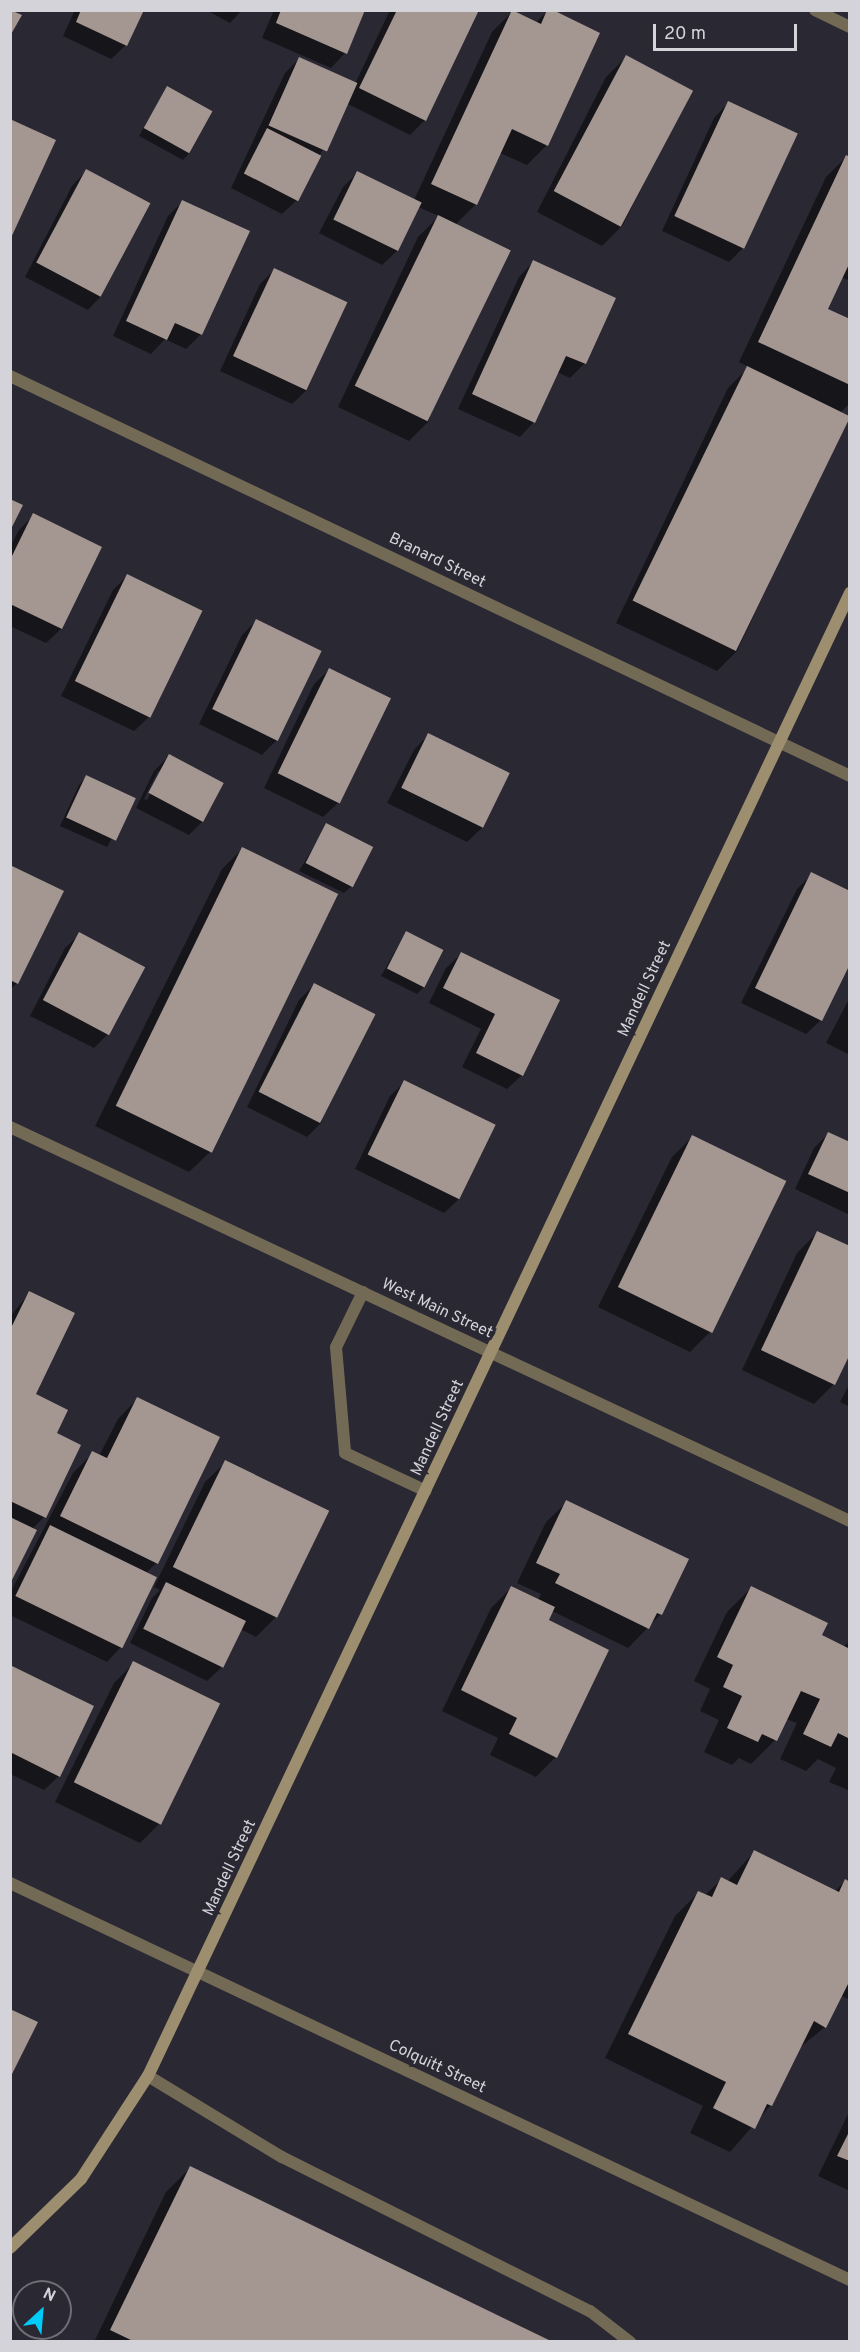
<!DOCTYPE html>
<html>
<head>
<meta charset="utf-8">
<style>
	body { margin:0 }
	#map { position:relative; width:860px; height:2352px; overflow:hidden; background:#2a2832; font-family:Overpass,sans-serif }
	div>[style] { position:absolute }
	.shadow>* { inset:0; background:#0007 }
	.building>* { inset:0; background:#a49691; transform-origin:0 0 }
	.lane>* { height:12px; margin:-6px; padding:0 6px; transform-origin:6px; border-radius:6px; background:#736a56 }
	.street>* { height:12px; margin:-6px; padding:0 6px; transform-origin:6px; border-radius:6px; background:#736a56 }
	.secondary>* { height:12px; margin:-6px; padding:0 6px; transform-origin:6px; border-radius:6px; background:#9c8e6e }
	span { translate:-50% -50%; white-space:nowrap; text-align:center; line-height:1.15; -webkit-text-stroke:6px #2a2832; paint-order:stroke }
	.street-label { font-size:16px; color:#d4d3da }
	.frame { position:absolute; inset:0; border:12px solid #d4d3da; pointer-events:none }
	.north { position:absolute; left:12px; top:2280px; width:60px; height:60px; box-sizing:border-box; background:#2a2832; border:2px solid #6e6c75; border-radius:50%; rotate:26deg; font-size:16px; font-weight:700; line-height:24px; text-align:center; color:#d4d3da }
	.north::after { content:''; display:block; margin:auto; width:21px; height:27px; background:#01cbf9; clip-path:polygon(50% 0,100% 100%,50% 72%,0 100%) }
	.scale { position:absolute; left:653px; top:24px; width:144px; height:27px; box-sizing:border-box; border:3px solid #d4d3da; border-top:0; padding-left:8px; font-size:18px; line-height:21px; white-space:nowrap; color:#d4d3da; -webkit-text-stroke:4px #2a2832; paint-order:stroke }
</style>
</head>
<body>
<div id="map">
	<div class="shadow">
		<div style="clip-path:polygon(75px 10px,142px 10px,126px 45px,111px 59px,63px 36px)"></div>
		<div style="clip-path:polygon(206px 10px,242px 10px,230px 23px)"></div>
		<div style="clip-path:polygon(274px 10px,364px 10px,345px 53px,331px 68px,262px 38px)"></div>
		<div style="clip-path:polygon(390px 10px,476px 10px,425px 120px,410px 135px,346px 103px,297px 200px,282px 214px,231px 188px,285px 73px,300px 58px,355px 84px)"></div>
		<div style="clip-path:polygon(548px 10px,547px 145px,527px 165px,500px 153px,476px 204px,455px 225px,429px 421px,409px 441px,338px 407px,418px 237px,439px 216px,418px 207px,397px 251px,382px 265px,319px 233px,343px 187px,357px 173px,414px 200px,492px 32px,512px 12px,536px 23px)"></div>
		<div style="clip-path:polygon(626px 57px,691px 90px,623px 225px,602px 246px,537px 212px,606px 77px)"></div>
		<div style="clip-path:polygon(167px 88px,190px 152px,183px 160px,139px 136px)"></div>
		<div style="clip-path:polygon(728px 103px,744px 247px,729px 262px,662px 231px,714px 118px)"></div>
		<div style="clip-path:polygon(846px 157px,850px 159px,850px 281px,841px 277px,826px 310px,850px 321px,850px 403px,841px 412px,849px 415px,737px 651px,717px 671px,616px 623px,728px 388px,749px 367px,739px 362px,826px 177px)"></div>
		<div style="clip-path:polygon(86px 171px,149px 204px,102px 295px,88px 310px,25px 277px,72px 186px)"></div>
		<div style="clip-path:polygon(183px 201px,201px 334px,186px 349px,165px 339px,151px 354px,113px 336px,168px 216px)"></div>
		<div style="clip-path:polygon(533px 262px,585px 363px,570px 378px,557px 372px,534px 422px,520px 437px,458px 409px,519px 277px)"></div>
		<div style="clip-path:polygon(274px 270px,346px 302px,307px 390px,292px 404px,220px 371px,260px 284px)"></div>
		<div style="clip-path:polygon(34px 515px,100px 548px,61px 629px,46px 643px,10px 626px,10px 547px,19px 530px)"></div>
		<div style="clip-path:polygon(127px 576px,149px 717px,134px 731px,61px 696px,113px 590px)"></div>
		<div style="clip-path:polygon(257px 620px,277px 740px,262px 755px,199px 724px,242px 635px)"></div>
		<div style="clip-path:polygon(329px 670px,338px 803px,323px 817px,264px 788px,314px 684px)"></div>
		<div style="clip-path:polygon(428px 735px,482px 828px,467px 842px,387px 803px,414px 750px)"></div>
		<div style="clip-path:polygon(evenodd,169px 756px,204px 820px,189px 835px,136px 808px,154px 771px,169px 756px,158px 771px,162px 771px,147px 800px,144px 799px,158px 771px)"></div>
		<div style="clip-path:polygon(86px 777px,134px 799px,107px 847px,60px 826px,79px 785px)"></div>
		<div style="clip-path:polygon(327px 825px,352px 886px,344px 893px,299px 871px)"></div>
		<div style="clip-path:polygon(242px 849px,210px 1152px,189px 1172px,95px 1126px,222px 869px)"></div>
		<div style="clip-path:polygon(10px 866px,17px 983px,10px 990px)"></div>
		<div style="clip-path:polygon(812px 874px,821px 1020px,806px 1034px,741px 1003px,797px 889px)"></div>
		<div style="clip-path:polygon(406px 932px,424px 987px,417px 994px,381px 976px)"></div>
		<div style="clip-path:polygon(80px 934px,108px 1034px,94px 1048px,30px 1016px,65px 948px)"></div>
		<div style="clip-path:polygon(461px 954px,558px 1001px,522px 1075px,507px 1089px,462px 1067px,481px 1029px,429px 1003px,446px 968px)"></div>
		<div style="clip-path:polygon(314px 985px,322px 1122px,307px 1137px,247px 1107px,299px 1000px)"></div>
		<div style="clip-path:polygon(850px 997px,850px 1055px,826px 1043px)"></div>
		<div style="clip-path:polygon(405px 1082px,494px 1126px,459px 1199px,444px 1213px,355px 1169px,390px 1096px)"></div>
		<div style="clip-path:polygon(828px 1134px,850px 1144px,850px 1215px,795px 1189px,814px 1148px)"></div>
		<div style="clip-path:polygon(692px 1137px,710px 1332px,690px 1352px,598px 1307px,672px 1157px)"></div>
		<div style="clip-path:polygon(817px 1233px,834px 1384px,814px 1404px,742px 1370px,797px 1253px)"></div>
		<div style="clip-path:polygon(30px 1292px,34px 1395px,55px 1434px,44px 1517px,32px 1529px,10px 1580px,10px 1317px)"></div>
		<div style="clip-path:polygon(850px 1383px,850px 1407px,840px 1402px)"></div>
		<div style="clip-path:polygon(138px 1398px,156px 1563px,145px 1574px,121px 1647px,107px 1662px,10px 1615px,10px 1593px,73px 1473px,93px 1453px,99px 1456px,118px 1419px)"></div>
		<div style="clip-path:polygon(226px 1462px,276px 1617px,256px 1637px,240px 1629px,222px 1667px,207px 1681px,130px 1643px,152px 1598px,160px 1590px,154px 1587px,205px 1482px)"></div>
		<div style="clip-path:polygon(567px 1502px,661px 1614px,628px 1648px,552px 1611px,547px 1621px,556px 1757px,536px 1777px,490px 1755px,498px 1738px,442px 1711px,491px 1608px,511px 1588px,538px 1600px,541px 1594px,517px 1583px,546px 1522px)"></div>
		<div style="clip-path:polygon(751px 1588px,820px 1636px,843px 1647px,850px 1641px,850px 1791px,829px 1782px,836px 1768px,818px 1759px,806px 1771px,780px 1759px,797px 1723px,786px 1719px,775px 1740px,751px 1764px,739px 1758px,732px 1765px,704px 1752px,719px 1720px,700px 1711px,710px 1689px,694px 1681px,727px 1612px)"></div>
		<div style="clip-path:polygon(134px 1663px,218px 1704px,160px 1823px,140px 1843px,55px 1802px,114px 1683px)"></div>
		<div style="clip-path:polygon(10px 1667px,59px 1776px,44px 1790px,10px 1774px)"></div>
		<div style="clip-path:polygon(754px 1852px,835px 1891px,845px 1881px,850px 1883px,850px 2000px,840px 1995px,825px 2027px,798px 2049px,771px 2105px,730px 2152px,690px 2133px,703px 2106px,605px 2058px,675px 1916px,699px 1892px,705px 1895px,722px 1879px,727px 1882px)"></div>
		<div style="clip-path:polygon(850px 2110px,850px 2191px,818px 2176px)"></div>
		<div style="clip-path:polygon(190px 2168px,550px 2342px,94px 2342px,166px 2192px)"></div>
	</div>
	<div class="building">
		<div style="clip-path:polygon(10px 10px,22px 15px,10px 36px)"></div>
		<div style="clip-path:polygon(81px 10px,144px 10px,127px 46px,76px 22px)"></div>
		<div style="clip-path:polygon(281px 10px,365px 10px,347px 54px,276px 23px)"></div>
		<div style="clip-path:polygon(397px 10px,479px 10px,426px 121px,359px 88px)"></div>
		<div style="clip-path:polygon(512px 10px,541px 24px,547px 10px,553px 10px,600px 33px,548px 146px,512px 129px,477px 205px,431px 184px)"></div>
		<div style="left:626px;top:55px;width:76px;height:154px;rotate:28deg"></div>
		<div style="left:299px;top:57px;width:64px;height:75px;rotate:24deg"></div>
		<div style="left:167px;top:86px;width:52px;height:48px;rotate:29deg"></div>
		<div style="left:728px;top:101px;width:77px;height:127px;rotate:25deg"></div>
		<div style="clip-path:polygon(10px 119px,56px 140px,10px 240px)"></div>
		<div style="left:267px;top:128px;width:61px;height:51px;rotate:27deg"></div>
		<div style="clip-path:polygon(846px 155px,850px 157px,850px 262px,828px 309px,850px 319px,850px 385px,758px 342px)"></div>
		<div style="left:86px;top:169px;width:73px;height:106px;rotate:28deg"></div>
		<div style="left:357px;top:171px;width:72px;height:54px;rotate:26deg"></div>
		<div style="clip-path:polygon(182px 200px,250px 231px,202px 335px,175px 323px,167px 340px,126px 321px)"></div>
		<div style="left:438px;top:215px;width:81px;height:190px;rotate:26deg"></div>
		<div style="clip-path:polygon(533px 260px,616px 298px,586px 364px,566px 356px,535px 423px,472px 394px)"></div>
		<div style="left:274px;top:268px;width:81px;height:97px;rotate:25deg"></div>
		<div style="left:747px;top:366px;width:115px;height:261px;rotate:26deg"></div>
		<div style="clip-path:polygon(10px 499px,23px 505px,10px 531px)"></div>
		<div style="clip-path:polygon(33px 513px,102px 547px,62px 629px,10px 604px,10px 560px)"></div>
		<div style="left:127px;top:574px;width:84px;height:119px;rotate:26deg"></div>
		<div style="left:256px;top:619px;width:73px;height:100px;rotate:26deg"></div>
		<div style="left:329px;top:668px;width:69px;height:117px;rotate:26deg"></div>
		<div style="left:428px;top:733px;width:91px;height:61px;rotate:26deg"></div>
		<div style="left:169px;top:754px;width:62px;height:44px;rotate:28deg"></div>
		<div style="left:86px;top:775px;width:55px;height:47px;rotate:25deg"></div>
		<div style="left:326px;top:823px;width:53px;height:45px;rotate:27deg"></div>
		<div style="left:242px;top:847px;width:107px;height:288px;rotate:26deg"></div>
		<div style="clip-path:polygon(10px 865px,64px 891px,18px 984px,10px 980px)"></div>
		<div style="clip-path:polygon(811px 872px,850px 891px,850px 964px,822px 1021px,755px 988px)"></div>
		<div style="left:406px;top:931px;width:42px;height:42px;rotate:27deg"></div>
		<div style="left:79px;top:932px;width:75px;height:77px;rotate:28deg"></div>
		<div style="clip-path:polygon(461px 952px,560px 1000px,523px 1076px,476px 1053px,495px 1014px,443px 988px)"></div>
		<div style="left:314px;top:983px;width:69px;height:122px;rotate:27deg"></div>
		<div style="left:404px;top:1080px;width:102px;height:83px;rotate:26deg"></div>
		<div style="clip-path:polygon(828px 1132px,850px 1142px,850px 1193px,808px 1174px)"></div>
		<div style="left:692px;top:1135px;width:105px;height:169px;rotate:26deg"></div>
		<div style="clip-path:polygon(817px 1231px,850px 1246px,850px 1354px,835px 1385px,761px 1350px)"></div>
		<div style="clip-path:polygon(29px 1291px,75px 1313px,36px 1394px,68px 1410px,57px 1433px,81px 1445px,46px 1518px,10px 1501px,10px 1330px)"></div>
		<div style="clip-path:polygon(137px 1397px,220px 1437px,158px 1564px,60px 1516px,92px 1451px,107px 1458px)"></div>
		<div style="left:225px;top:1460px;width:116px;height:119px;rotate:26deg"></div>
		<div style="clip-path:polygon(566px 1500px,689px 1559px,662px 1615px,657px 1613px,649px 1629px,555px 1583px,560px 1574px,536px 1563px)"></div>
		<div style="clip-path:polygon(10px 1517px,37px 1530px,10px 1584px)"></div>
		<div style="left:50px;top:1525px;width:119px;height:79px;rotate:26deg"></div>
		<div style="left:166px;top:1582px;width:89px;height:52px;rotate:26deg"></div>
		<div style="clip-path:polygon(511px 1586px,555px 1607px,549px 1620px,609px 1650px,557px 1758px,509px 1734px,517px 1718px,461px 1690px)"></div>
		<div style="clip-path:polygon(751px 1586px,828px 1623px,822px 1635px,848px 1648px,850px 1644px,850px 1739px,838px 1733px,831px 1747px,803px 1734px,820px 1699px,801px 1691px,777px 1741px,762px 1734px,758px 1742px,727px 1728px,742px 1696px,723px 1687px,733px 1665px,717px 1657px)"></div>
		<div style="left:133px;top:1661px;width:97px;height:135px;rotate:26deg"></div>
		<div style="clip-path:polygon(10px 1665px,94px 1706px,60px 1777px,10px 1752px)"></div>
		<div style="clip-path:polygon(754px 1850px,839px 1892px,845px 1879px,850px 1882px,850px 1980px,826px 2028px,814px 2021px,772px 2106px,767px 2104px,755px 2129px,713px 2108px,726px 2082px,628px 2034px,698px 1891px,712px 1897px,721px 1877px,737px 1885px)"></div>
		<div style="clip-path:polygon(10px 2009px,38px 2022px,10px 2078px)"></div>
		<div style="clip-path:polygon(850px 2130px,850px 2161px,837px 2156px)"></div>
		<div style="clip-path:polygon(190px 2166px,553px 2342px,135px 2342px,110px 2330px)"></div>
	</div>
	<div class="lane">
		<div style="left:363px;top:1292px;width:61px;rotate:116.1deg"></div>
		<div style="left:336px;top:1347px;width:106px;rotate:85.1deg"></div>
		<div style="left:345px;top:1453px;width:89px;rotate:25.1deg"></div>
		<div style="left:148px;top:2076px;width:157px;rotate:31.2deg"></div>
		<div style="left:282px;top:2157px;width:344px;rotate:26.6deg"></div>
		<div style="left:590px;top:2311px;width:51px;rotate:37.8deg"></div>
	</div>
	<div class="street">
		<div style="left:815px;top:10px;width:39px;rotate:26deg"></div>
		<div style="left:10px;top:376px;width:930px;rotate:25.46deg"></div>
		<div style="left:10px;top:1127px;width:928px;rotate:25.13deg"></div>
		<div style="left:10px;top:1883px;width:929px;rotate:25.3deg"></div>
	</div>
	<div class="secondary">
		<div style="left:10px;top:2248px;width:99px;rotate:-44.2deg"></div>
		<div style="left:81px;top:2179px;width:123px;rotate:-57deg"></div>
		<div style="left:148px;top:2076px;width:1641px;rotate:-64.67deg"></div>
	</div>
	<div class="street-label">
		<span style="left:437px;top:561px;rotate:26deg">Branard Street</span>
		<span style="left:645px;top:989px;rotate:-65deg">Mandell Street</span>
		<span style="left:437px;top:1309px;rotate:25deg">West Main Street</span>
		<span style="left:438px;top:1428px;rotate:-65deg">Mandell Street</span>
		<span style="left:230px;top:1868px;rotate:-65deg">Mandell Street</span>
		<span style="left:437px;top:2067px;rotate:25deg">Colquitt Street</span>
	</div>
	<div class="frame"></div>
	<div class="north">N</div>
	<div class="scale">20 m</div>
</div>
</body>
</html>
